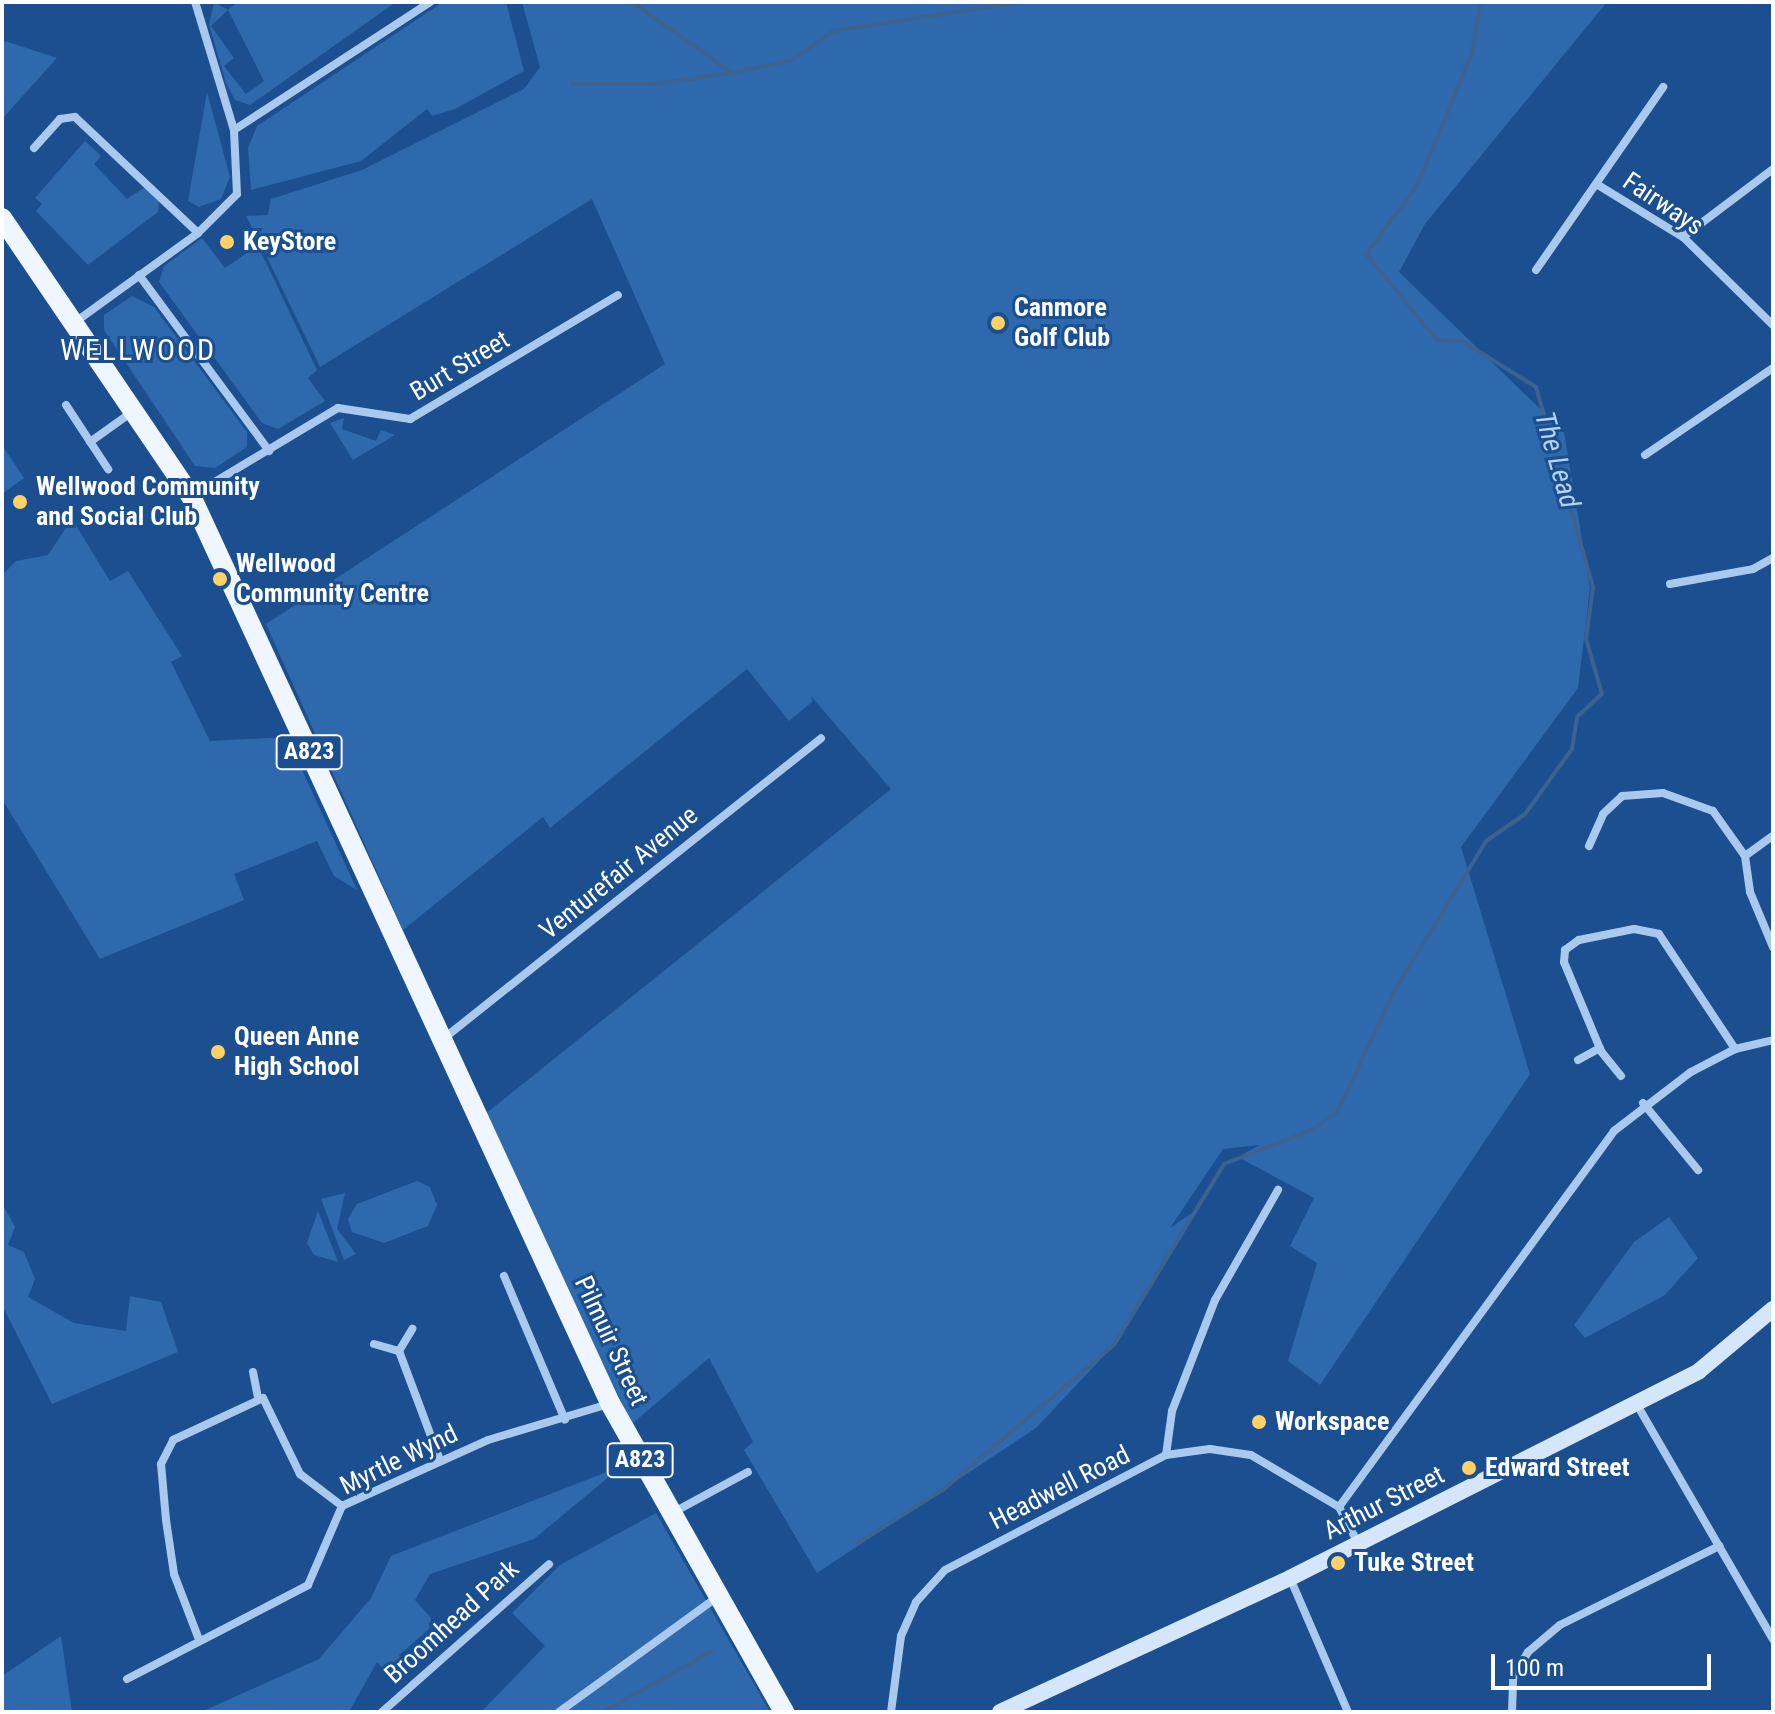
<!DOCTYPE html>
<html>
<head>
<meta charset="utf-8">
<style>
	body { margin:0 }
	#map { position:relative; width:1775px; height:1714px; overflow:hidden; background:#1b4f8f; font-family:"Roboto Condensed",sans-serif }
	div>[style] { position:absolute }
	.green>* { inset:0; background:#2e69ad }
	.stream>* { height:4px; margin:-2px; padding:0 2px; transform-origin:2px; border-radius:2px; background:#3c6290 }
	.street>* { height:8px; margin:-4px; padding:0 4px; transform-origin:4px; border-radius:4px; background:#a9c9ee }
	.secondary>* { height:16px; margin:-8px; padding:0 8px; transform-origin:8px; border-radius:8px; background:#d6e6fa }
	.primary>* { height:20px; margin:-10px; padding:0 10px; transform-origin:10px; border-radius:10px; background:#f0f6ff }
	.dots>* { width:22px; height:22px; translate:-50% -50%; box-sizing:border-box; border:4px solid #1b4f8f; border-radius:50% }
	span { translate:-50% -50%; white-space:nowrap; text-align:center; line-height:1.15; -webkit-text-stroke:6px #1b4f8f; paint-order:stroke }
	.shield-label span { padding:2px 6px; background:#1b4f8f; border:2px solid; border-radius:6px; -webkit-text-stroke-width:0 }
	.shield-label { font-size:24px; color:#fff; font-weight:700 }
	.street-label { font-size:26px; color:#fff }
	.poi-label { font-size:26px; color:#fff; font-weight:700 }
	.left { translate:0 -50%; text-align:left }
	.water-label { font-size:28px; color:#b5d3f5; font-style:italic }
	.quarter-label { font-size:30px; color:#fff; letter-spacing:2px }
	.frame { position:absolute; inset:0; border:4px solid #fff; pointer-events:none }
	.scale { position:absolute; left:1491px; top:1654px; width:220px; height:36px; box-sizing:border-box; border:4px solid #fff; border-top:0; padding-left:10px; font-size:24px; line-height:28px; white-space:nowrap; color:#fff; -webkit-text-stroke:6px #1b4f8f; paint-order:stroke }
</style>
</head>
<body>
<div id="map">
	<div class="green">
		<div style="clip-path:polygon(evenodd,214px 2px,228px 10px,237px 2px,396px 2px,250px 105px,235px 100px,226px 83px,209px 25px,214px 2px,228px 10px,264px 81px,246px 94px,224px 66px,234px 58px,211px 26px,228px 10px)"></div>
		<div style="clip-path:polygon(443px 2px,506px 2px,524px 71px,455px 109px,432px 116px,427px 109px,361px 161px,251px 190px,248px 148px,257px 126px)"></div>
		<div style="clip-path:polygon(522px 2px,1607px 2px,1425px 224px,1399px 272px,1564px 432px,1590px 588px,1578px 688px,1461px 847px,1530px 1074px,1320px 1385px,1288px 1361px,1317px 1263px,1290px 1246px,1314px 1198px,1238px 1157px,1260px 1145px,1223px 1149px,1170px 1228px,1192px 1213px,1114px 1345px,1036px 1428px,817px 1573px,744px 1450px,753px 1442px,709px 1358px,632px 1424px,484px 1115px,891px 789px,810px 695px,813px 701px,789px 721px,747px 669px,550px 828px,543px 817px,403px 930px,266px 624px,665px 364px,592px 199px,320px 367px,267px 257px,281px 245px,266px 254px,246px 216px,268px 215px,271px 199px,362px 170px,524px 89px,540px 67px)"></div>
		<div style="clip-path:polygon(5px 41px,57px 58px,2px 119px,2px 46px)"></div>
		<div style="clip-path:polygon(207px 92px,230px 177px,221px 199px,199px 207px,188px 201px)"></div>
		<div style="clip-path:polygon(85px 141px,101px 156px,94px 164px,127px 199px,145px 187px,159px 201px,158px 212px,88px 265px,36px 211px,42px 204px,35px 198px)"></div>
		<div style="clip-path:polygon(252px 233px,317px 370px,308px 378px,325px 401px,278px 429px,262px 423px,159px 282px,164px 266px,202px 238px,225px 268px,250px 251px,244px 239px)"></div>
		<div style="clip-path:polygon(132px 296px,154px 307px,247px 432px,247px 447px,215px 468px,195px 466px,104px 330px,104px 315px)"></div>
		<div style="clip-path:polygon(344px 418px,342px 429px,376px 441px,381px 430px,395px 435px,353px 460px,330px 423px)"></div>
		<div style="clip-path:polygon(2px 445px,24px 478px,2px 494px)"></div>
		<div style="clip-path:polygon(72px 519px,110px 581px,128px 571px,182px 656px,171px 662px,210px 741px,287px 737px,357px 890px,334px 876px,317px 841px,234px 874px,244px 900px,100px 959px,2px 799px,2px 575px,16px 561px,48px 555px)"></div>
		<div style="clip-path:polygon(417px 1181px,430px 1187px,437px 1205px,428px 1226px,384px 1243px,352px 1232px,348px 1219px,357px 1204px)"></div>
		<div style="clip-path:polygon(345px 1193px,337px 1229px,356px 1254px,344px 1260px,321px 1199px)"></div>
		<div style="clip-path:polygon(2px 1203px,15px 1227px,8px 1245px,24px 1252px,35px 1279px,28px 1297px,74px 1323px,126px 1331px,130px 1296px,161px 1302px,178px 1352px,52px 1404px,2px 1305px)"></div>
		<div style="clip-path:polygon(318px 1211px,338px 1262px,314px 1255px,307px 1243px)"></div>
		<div style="clip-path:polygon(1669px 1217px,1698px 1258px,1665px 1295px,1585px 1338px,1574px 1325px,1634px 1242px)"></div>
		<div style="clip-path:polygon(622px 1466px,534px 1539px,430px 1574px,415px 1600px,431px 1618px,429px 1629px,399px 1655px,407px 1663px,391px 1677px,377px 1662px,349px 1712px,201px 1712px,319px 1659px,371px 1598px,391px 1556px)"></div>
		<div style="clip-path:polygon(656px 1513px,770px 1712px,481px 1712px,545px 1646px,512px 1613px,560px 1565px)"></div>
		<div style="clip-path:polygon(61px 1636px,72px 1712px,2px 1712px,2px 1676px)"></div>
	</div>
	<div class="stream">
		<div style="left:632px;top:2px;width:121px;rotate:35.3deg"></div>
		<div style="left:572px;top:84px;width:83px"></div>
		<div style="left:655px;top:84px;width:78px;rotate:-8.1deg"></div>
		<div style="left:732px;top:73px;width:61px;rotate:-12.2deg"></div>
		<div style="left:792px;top:60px;width:50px;rotate:-35.3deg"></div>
		<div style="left:833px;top:31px;width:189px;rotate:-8.8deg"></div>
		<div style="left:858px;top:1543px;width:102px;rotate:-32.1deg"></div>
		<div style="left:944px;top:1489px;width:223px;rotate:-40.3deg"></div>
		<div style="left:1114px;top:1345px;width:212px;rotate:-58.7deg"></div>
		<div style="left:1224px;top:1164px;width:97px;rotate:-21.3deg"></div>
		<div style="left:1314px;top:1129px;width:30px;rotate:-37deg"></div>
		<div style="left:1338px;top:1111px;width:130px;rotate:-65deg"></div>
		<div style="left:1393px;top:993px;width:178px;rotate:-58.5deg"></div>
		<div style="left:1486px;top:841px;width:47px;rotate:-34.7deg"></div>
		<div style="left:1525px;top:814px;width:80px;rotate:-54.1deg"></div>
		<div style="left:1572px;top:749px;width:32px;rotate:-81deg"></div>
		<div style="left:1577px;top:717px;width:34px;rotate:-43deg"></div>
		<div style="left:1602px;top:694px;width:57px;rotate:-106.2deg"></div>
		<div style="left:1586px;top:639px;width:52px;rotate:-82.3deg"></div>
		<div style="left:1593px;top:587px;width:208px;rotate:-105.9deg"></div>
		<div style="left:1536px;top:387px;width:87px;rotate:-148.1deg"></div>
		<div style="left:1462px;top:341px;width:25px;rotate:-178deg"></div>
		<div style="left:1437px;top:340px;width:112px;rotate:-129.5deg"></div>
		<div style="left:1366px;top:254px;width:85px;rotate:-53.1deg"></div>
		<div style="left:1417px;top:186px;width:141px;rotate:-67.4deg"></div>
		<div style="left:1471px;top:56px;width:55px;rotate:-79.5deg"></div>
		<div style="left:603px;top:1712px;width:125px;rotate:-29.2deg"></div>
	</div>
	<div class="street">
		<div style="left:234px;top:130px;width:234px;rotate:-33.1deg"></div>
		<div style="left:34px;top:148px;width:39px;rotate:-48deg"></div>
		<div style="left:60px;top:119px;width:15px;rotate:-8deg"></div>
		<div style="left:75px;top:117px;width:169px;rotate:43.3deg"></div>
		<div style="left:1598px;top:185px;width:100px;rotate:31.5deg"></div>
		<div style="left:1683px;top:237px;width:126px;rotate:44.4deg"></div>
		<div style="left:1683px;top:237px;width:113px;rotate:-37.1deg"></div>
		<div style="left:1536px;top:270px;width:223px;rotate:-55.2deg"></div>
		<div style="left:139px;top:275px;width:219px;rotate:53.5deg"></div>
		<div style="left:78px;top:320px;width:148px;rotate:-35.9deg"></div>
		<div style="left:198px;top:233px;width:55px;rotate:-45deg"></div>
		<div style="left:237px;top:194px;width:64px;rotate:-92.7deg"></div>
		<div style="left:234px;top:130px;width:134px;rotate:-106.9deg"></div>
		<div style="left:66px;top:405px;width:77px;rotate:56.7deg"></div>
		<div style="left:90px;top:442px;width:52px;rotate:-35.5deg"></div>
		<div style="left:1645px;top:455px;width:155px;rotate:-34.2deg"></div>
		<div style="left:193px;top:495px;width:169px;rotate:-31deg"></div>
		<div style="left:338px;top:408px;width:73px;rotate:8.7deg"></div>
		<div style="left:410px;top:419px;width:242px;rotate:-30.8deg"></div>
		<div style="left:1670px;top:584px;width:84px;rotate:-10.2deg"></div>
		<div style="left:1753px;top:569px;width:23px;rotate:-29deg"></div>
		<div style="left:1589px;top:846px;width:35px;rotate:-66deg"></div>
		<div style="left:1603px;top:814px;width:26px;rotate:-43deg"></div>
		<div style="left:1622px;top:796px;width:41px;rotate:-4.2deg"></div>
		<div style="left:1663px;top:793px;width:53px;rotate:19.8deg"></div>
		<div style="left:1713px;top:811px;width:55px;rotate:54.6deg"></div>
		<div style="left:1745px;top:856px;width:36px;rotate:82deg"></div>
		<div style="left:1750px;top:892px;width:60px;rotate:67.3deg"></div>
		<div style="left:1745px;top:856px;width:34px;rotate:-36deg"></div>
		<div style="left:443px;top:1039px;width:483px;rotate:-38.5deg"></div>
		<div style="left:1578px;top:1060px;width:25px;rotate:-29deg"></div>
		<div style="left:1621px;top:1076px;width:32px;rotate:-129deg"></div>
		<div style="left:1601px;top:1051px;width:96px;rotate:-112.6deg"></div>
		<div style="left:1564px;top:962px;width:12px;rotate:-85deg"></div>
		<div style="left:1565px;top:950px;width:17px;rotate:-36deg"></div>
		<div style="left:1579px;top:940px;width:56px;rotate:-11.3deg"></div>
		<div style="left:1634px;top:929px;width:25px;rotate:11deg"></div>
		<div style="left:1659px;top:934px;width:138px;rotate:56.5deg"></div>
		<div style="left:1643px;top:1103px;width:87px;rotate:50.6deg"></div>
		<div style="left:504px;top:1276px;width:156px;rotate:67deg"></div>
		<div style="left:374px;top:1344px;width:26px;rotate:16deg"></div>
		<div style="left:399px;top:1351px;width:26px;rotate:-59deg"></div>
		<div style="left:399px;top:1351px;width:116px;rotate:69.4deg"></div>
		<div style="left:253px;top:1372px;width:26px;rotate:79deg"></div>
		<div style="left:1636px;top:1403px;width:273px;rotate:59.9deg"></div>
		<div style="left:1166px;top:1455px;width:44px;rotate:-82.2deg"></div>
		<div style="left:1172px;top:1411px;width:119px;rotate:-68.8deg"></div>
		<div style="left:1215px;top:1300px;width:127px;rotate:-60.2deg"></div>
		<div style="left:674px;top:1512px;width:84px;rotate:-28.4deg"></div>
		<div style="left:1358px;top:1543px;width:41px;rotate:-117.8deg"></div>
		<div style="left:1339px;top:1507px;width:466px;rotate:-53.8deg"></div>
		<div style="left:1614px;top:1131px;width:97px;rotate:-37.5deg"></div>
		<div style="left:1691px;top:1072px;width:50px;rotate:-27.6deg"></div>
		<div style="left:1735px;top:1049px;width:39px;rotate:-13deg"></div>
		<div style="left:1290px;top:1578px;width:146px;rotate:66.6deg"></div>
		<div style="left:198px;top:1637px;width:67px;rotate:-110.9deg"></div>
		<div style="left:174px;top:1574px;width:55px;rotate:-98.4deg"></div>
		<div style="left:166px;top:1520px;width:56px;rotate:-95.1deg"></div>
		<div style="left:161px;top:1464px;width:27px;rotate:-63deg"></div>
		<div style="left:173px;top:1440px;width:99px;rotate:-25deg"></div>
		<div style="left:263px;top:1398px;width:85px;rotate:64deg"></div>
		<div style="left:300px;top:1474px;width:53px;rotate:37.3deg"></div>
		<div style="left:127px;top:1679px;width:204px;rotate:-27.4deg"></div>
		<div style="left:308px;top:1585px;width:86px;rotate:-66.7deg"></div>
		<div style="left:342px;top:1506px;width:160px;rotate:-24.3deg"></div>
		<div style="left:488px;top:1440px;width:126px;rotate:-16.6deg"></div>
		<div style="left:382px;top:1712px;width:223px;rotate:-41.5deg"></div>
		<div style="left:559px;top:1712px;width:194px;rotate:-36deg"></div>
		<div style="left:891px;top:1712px;width:77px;rotate:-82.5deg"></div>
		<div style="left:901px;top:1636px;width:37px;rotate:-66deg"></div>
		<div style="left:916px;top:1602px;width:43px;rotate:-47.8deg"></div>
		<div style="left:945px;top:1570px;width:249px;rotate:-27.5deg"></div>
		<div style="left:1166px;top:1455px;width:44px;rotate:-7.8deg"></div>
		<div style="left:1210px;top:1449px;width:41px;rotate:8.3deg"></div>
		<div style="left:1251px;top:1455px;width:102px;rotate:30.6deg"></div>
		<div style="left:1512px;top:1712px;width:35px;rotate:-88deg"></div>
		<div style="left:1513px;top:1677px;width:29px;rotate:-59deg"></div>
		<div style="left:1528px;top:1652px;width:42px;rotate:-40.2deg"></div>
		<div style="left:1560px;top:1625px;width:178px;rotate:-26.4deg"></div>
	</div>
	<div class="secondary">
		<div style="left:1000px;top:1712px;width:319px;rotate:-24.8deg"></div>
		<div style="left:1290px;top:1578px;width:458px;rotate:-26.8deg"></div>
		<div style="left:1699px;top:1371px;width:97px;rotate:-40deg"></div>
	</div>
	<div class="primary">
		<div style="left:2px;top:218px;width:336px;rotate:55.8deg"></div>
		<div style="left:191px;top:496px;width:999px;rotate:65.2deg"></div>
		<div style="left:610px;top:1403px;width:355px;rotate:60.6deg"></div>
	</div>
	<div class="dots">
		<div style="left:227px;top:242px;background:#ffd166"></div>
		<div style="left:998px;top:323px;background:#ffd166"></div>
		<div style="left:20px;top:502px;background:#ffd166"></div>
		<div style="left:220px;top:579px;background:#ffd166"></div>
		<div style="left:218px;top:1052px;background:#ffd166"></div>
		<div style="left:1259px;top:1422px;background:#ffd166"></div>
		<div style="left:1469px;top:1468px;background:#ffd166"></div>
		<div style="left:1338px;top:1563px;background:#ffd166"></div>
	</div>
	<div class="shield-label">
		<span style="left:309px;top:752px">A823</span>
		<span style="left:640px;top:1460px">A823</span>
	</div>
	<div class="street-label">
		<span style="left:1663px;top:204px;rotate:34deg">Fairways</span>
		<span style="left:460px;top:366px;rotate:-31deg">Burt Street</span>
		<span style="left:619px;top:873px;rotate:-39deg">Venturefair Avenue</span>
		<span style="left:611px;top:1341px;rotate:65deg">Pilmuir Street</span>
		<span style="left:399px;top:1460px;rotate:-26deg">Myrtle Wynd</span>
		<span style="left:1060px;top:1488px;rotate:-27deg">Headwell Road</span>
		<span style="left:1384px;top:1503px;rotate:-27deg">Arthur Street</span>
		<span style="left:452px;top:1622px;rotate:-42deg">Broomhead Park</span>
	</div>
	<div class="poi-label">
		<span class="left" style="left:243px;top:242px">KeyStore</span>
		<span class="left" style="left:1014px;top:323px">Canmore<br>Golf Club</span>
		<span class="left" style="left:36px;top:502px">Wellwood Community<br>and Social Club</span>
		<span class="left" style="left:236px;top:579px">Wellwood<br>Community Centre</span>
		<span class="left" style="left:234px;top:1052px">Queen Anne<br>High School</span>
		<span class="left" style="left:1275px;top:1422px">Workspace</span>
		<span class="left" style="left:1485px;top:1468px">Edward Street</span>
		<span class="left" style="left:1354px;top:1563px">Tuke Street</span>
	</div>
	<div class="water-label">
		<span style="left:1557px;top:460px;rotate:74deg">The Lead</span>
	</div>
	<div class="quarter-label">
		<span style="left:138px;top:350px">WELLWOOD</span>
	</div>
	<div class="frame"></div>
	<div class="scale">100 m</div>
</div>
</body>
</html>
